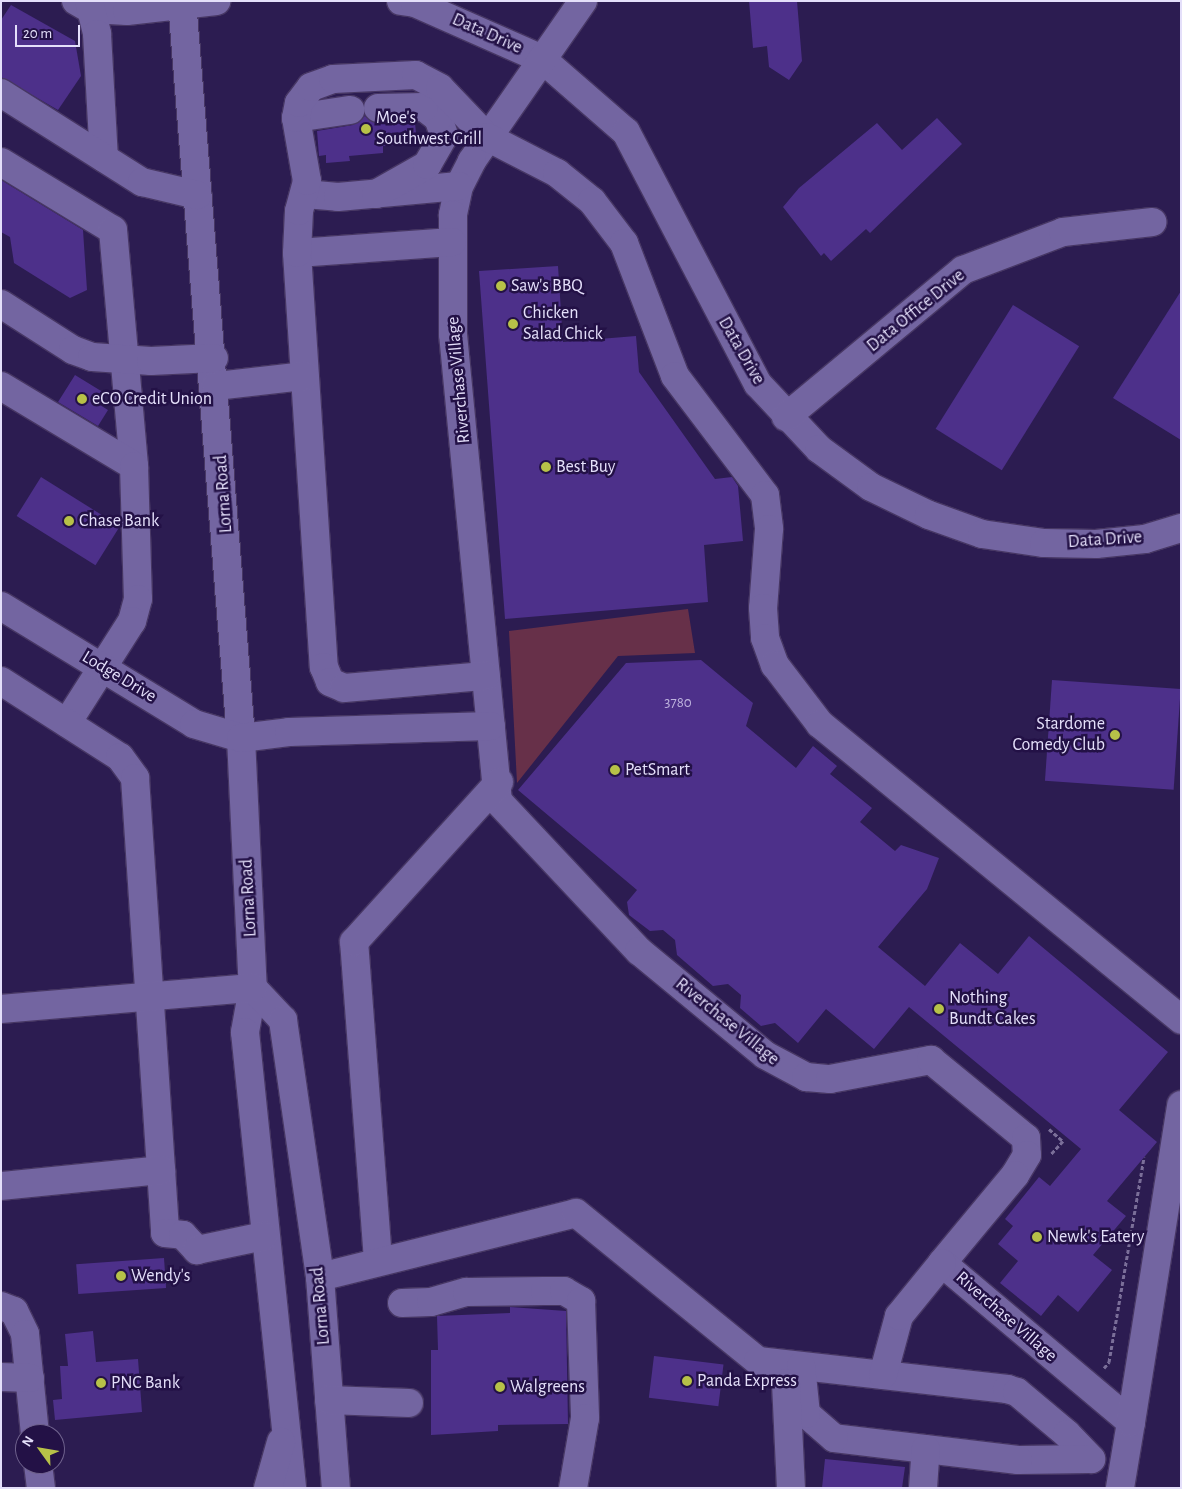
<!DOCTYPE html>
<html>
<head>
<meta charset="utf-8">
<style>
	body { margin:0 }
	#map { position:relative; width:1182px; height:1489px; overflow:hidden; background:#2c1c51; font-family:"Alegreya Sans",sans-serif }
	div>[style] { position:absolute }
	.green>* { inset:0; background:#673049 }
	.building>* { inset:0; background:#4d308a; transform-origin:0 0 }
	.path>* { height:3px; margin-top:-1.5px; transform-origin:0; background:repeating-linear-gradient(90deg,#7b6f99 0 4px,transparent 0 6.5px) }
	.roads { filter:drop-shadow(1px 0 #473764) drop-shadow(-1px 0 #473764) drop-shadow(0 1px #473764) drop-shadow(0 -1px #473764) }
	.minor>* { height:28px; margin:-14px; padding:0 14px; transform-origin:14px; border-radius:14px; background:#7365a1 }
	.dots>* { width:14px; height:14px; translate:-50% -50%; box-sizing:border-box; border:2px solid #231146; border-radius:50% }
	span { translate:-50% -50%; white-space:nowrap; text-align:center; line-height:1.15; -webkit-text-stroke:5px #231146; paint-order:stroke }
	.number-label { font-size:15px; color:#beb3de }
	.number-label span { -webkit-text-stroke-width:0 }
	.street-label { font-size:18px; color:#e4dffa }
	.poi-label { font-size:18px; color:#e4dffa }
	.left { translate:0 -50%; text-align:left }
	.right { translate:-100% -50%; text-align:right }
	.frame { position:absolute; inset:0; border:2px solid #e4dffa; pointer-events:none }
	.north { position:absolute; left:15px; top:1424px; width:50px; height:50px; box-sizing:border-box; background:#231146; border:1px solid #70638e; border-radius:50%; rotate:302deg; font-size:14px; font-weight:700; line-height:20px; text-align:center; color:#e4dffa }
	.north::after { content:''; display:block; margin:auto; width:18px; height:22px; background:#b7c148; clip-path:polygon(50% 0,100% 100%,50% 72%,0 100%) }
	.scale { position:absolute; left:15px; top:25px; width:65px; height:22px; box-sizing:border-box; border:2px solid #e4dffa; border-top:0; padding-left:6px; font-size:15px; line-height:18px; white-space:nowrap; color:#e4dffa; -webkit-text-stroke:4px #231146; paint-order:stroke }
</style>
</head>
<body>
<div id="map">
	<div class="green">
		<div style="clip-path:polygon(688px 609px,695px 653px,618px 656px,517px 783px,509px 631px)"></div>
	</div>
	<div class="building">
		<div style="clip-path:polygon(749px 1px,797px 1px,802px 61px,789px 80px,769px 67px,767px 46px,753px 48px)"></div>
		<div style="clip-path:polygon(11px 5px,75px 41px,81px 76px,58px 110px,1px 77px,1px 20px)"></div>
		<div style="clip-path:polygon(364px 116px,378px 124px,415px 123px,417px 143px,383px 146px,383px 153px,349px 156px,350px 161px,326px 163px,326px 155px,319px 156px,317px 131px,353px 125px)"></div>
		<div style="clip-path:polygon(937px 118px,962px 144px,870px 233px,866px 229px,831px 261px,824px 253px,821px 256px,783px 207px,799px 188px,877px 123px,902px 150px)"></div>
		<div style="clip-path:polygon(1px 180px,83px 230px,87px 290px,70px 298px,14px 263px,10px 237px,1px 232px)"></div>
		<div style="clip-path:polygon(558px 266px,563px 342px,636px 336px,639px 372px,715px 479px,732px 477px,738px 486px,743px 541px,704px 545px,708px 602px,505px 619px,479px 271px)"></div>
		<div style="clip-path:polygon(1181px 291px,1181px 440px,1113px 398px)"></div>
		<div style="left:1013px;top:305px;width:78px;height:146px;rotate:32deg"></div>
		<div style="clip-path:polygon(75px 375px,106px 394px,100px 405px,108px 410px,98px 426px,58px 402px)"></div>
		<div style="left:41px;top:477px;width:93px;height:46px;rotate:32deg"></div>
		<div style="clip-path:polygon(701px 660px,753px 703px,746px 726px,796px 768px,813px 746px,837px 766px,830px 774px,872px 808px,860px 822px,895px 851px,901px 845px,939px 858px,927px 889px,878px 947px,925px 986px,960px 943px,998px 974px,1029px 936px,1168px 1052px,1119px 1110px,1157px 1142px,1107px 1201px,1126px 1216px,1093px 1255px,1112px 1270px,1078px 1312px,1058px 1295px,1041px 1316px,1000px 1283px,1018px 1261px,998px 1244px,1013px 1226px,1005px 1219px,1039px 1177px,1050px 1186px,1081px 1149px,909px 1007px,874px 1049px,826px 1009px,798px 1043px,775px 1023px,761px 1026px,740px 1008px,741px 995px,728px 984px,713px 986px,677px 955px,675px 940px,663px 930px,650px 931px,629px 915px,627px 902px,637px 890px,518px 790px,626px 663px)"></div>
		<div style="left:1052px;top:680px;width:129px;height:101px;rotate:4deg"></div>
		<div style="left:164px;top:1258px;width:30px;height:88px;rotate:86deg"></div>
		<div style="clip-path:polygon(510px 1307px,566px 1311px,568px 1424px,498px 1425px,498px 1431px,431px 1435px,431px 1350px,438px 1350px,437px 1316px,510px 1313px)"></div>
		<div style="clip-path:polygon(93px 1331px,96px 1362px,138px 1359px,142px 1412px,55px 1420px,53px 1400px,62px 1399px,60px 1366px,68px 1366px,65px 1334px)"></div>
		<div style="left:654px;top:1356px;width:70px;height:42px;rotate:7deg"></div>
		<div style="clip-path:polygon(825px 1459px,905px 1467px,902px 1488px,822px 1488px)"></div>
	</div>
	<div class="path">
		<div style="left:1049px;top:1129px;width:18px;rotate:41deg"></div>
		<div style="left:1063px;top:1141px;width:18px;rotate:133deg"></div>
		<div style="left:1104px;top:1368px;width:8px;rotate:-50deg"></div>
		<div style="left:1109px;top:1362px;width:208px;rotate:-80.3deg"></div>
	</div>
	<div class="roads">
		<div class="minor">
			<div style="left:76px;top:1px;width:16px;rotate:30deg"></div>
			<div style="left:90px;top:9px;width:37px;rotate:3deg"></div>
			<div style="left:127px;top:11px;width:90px;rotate:-6.4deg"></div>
			<div style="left:89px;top:1px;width:34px;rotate:76deg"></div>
			<div style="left:97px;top:34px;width:124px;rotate:86.8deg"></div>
			<div style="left:182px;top:1px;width:739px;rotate:85.42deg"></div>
			<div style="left:241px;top:738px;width:250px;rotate:87.3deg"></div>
			<div style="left:253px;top:988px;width:45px;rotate:100.3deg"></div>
			<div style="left:245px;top:1032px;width:458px;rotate:84.1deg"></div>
			<div style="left:401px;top:1px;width:14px;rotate:8deg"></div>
			<div style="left:415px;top:3px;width:139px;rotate:23.8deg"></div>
			<div style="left:542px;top:59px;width:111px;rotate:41deg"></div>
			<div style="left:626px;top:132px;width:284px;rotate:62.4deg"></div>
			<div style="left:758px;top:384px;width:89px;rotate:46.8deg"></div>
			<div style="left:819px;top:449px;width:64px;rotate:36.2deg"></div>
			<div style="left:871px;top:487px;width:64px;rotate:25.8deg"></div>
			<div style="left:929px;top:515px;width:56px;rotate:19.7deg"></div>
			<div style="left:982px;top:534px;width:63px;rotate:8.3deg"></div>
			<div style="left:1044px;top:543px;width:52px;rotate:1.1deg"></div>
			<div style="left:1096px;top:544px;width:49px;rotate:-5.8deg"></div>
			<div style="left:1145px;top:539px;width:38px;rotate:-17deg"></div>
			<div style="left:583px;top:1px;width:195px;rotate:124.8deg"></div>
			<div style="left:472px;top:161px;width:28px;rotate:117deg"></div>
			<div style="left:459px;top:186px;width:30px;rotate:102deg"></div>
			<div style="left:453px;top:215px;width:119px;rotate:90deg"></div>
			<div style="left:453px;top:334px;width:469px;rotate:84.5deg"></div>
			<div style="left:498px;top:801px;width:206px;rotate:46.8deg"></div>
			<div style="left:639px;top:951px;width:163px;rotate:39.5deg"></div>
			<div style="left:765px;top:1055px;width:47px;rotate:28.2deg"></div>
			<div style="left:806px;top:1077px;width:24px;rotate:5deg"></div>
			<div style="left:830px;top:1079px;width:103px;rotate:-10.7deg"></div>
			<div style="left:931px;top:1060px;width:123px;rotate:39.4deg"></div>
			<div style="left:1026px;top:1138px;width:17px;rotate:87deg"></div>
			<div style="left:1027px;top:1155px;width:23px;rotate:121deg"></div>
			<div style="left:1015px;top:1175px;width:114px;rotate:129.7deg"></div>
			<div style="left:942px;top:1263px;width:247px;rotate:40.1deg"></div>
			<div style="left:1131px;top:1422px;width:67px;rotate:99.5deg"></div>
			<div style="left:1px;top:93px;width:167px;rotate:32.3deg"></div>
			<div style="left:142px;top:182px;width:57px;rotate:13.3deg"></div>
			<div style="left:296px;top:118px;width:55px;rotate:-8.4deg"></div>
			<div style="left:1px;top:162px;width:131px;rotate:31.3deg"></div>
			<div style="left:113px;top:230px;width:237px;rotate:84.9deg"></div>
			<div style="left:305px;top:194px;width:33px;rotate:5deg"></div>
			<div style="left:338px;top:197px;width:121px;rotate:-5.2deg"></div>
			<div style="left:376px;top:194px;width:59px;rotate:-29.6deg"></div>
			<div style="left:427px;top:165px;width:34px;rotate:-60deg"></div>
			<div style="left:444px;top:135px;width:18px;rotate:-109deg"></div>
			<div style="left:438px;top:118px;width:18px;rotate:-142deg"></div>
			<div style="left:424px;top:107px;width:46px;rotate:178.8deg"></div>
			<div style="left:452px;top:242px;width:155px;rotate:175.9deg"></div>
			<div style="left:297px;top:253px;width:415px;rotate:86.3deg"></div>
			<div style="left:324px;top:667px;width:16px;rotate:68deg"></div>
			<div style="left:330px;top:682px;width:15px;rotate:23deg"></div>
			<div style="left:344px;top:688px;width:142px;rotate:-4.9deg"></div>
			<div style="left:297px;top:253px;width:42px;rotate:-87.3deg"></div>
			<div style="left:299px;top:211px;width:31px;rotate:-75deg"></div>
			<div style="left:307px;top:181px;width:64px;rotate:-99.9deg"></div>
			<div style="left:296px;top:118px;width:15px;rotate:-79deg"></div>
			<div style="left:299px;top:103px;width:20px;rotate:-53deg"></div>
			<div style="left:311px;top:87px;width:23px;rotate:-20deg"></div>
			<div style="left:333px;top:79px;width:83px;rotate:-2.8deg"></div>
			<div style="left:416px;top:75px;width:27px;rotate:28deg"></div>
			<div style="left:440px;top:88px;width:68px;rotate:46.2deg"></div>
			<div style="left:487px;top:137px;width:79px;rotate:27.2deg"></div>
			<div style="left:557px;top:173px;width:45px;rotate:38.7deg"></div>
			<div style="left:592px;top:201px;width:53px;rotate:52.7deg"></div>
			<div style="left:624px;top:243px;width:142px;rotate:69deg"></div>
			<div style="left:675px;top:376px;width:149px;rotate:52.9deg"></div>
			<div style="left:765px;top:495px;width:34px;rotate:83deg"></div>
			<div style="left:769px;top:529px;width:79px;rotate:94.3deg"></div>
			<div style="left:763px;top:608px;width:30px;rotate:86deg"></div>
			<div style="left:765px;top:638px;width:29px;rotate:70deg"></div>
			<div style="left:775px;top:665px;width:74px;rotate:52.7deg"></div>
			<div style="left:820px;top:724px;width:467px;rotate:39.3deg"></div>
			<div style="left:1px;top:304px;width:85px;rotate:32.6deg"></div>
			<div style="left:73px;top:350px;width:20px;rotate:20deg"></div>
			<div style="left:92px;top:357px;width:59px;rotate:3.9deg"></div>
			<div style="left:151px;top:361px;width:63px;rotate:-2.7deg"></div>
			<div style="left:1px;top:386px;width:155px;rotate:31deg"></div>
			<div style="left:134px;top:466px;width:133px;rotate:88.3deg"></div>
			<div style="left:138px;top:599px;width:23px;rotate:105deg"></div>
			<div style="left:132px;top:621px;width:121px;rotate:122.5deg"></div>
			<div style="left:216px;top:386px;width:89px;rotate:-6.5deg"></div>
			<div style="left:786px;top:417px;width:230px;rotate:-39.7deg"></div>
			<div style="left:963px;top:270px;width:107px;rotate:-20.8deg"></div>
			<div style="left:1063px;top:232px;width:90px;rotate:-6.4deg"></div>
			<div style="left:1px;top:606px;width:226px;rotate:31.4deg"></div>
			<div style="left:194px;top:724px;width:49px;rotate:16.6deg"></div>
			<div style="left:241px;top:738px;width:48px;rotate:-7.1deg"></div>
			<div style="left:289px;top:732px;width:202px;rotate:-1.7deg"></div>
			<div style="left:1px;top:681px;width:141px;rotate:32.6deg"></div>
			<div style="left:120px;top:757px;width:26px;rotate:54deg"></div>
			<div style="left:135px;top:778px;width:456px;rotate:86.2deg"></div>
			<div style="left:165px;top:1233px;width:18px;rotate:6deg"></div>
			<div style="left:183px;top:1235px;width:21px;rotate:47deg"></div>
			<div style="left:197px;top:1250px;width:68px;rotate:-11.8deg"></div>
			<div style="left:253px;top:988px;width:44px;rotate:46.8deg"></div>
			<div style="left:283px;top:1020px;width:260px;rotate:81.8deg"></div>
			<div style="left:320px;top:1277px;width:212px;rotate:85.7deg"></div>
			<div style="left:1px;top:1009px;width:253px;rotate:-4.8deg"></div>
			<div style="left:1px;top:1186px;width:161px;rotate:-5.7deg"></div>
			<div style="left:378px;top:1260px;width:319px;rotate:-94.3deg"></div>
			<div style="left:354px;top:942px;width:216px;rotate:-47.8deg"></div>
			<div style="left:320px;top:1277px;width:264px;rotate:-14deg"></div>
			<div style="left:576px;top:1213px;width:235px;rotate:39.1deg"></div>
			<div style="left:758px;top:1361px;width:251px;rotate:6.4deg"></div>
			<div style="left:1007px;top:1389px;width:10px;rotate:17deg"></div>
			<div style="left:1017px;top:1392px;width:65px;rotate:40deg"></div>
			<div style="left:1067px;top:1434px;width:35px;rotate:46deg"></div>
			<div style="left:1091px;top:1459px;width:73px;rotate:179.2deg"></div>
			<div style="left:1018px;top:1460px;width:185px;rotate:-173.2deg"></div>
			<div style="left:834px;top:1438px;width:37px;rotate:-139deg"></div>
			<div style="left:806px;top:1414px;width:48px;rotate:-95.9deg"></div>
			<div style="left:402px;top:1303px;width:29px;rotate:-2deg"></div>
			<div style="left:431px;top:1302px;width:37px;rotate:-16deg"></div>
			<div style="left:467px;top:1292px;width:78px;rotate:-0.7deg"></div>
			<div style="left:545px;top:1291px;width:19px"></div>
			<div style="left:564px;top:1291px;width:20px;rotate:30deg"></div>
			<div style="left:581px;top:1301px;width:117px;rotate:88deg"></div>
			<div style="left:585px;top:1418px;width:71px;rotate:99.7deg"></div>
			<div style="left:1px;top:1306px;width:14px;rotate:21deg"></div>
			<div style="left:14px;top:1311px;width:25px;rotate:64deg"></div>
			<div style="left:25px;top:1334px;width:100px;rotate:84.3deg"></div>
			<div style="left:883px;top:1375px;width:61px;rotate:-74.8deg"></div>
			<div style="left:899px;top:1316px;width:68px;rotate:-50.9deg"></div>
			<div style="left:1px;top:1377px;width:29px;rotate:2deg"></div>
			<div style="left:786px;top:1383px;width:105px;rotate:87.3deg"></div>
			<div style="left:329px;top:1400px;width:80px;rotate:2.1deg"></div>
			<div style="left:1131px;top:1422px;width:321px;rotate:-81deg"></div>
			<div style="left:38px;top:1464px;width:24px;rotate:83deg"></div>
			<div style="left:268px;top:1488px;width:48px;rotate:-74.2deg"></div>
			<div style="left:923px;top:1488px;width:39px;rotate:-86deg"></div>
		</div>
	</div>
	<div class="dots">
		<div style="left:366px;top:129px;background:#b7c148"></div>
		<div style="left:501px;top:286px;background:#b7c148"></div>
		<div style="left:513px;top:324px;background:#b7c148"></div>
		<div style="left:82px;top:399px;background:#b7c148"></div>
		<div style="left:546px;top:467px;background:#b7c148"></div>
		<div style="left:69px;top:521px;background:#b7c148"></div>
		<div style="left:1115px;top:735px;background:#b7c148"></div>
		<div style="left:615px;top:770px;background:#b7c148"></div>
		<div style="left:939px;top:1009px;background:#b7c148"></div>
		<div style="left:1037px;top:1237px;background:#b7c148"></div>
		<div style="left:121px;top:1276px;background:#b7c148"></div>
		<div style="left:687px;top:1381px;background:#b7c148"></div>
		<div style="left:101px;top:1383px;background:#b7c148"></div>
		<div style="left:500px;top:1387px;background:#b7c148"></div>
	</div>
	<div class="number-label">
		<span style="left:678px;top:703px">3780</span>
	</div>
	<div class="street-label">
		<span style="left:487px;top:34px;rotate:24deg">Data Drive</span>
		<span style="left:916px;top:311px;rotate:-39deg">Data Office Drive</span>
		<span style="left:741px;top:351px;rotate:60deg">Data Drive</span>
		<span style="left:459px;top:380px;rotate:-95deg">Riverchase Village</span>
		<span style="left:224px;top:494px;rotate:-94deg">Lorna Road</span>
		<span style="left:1105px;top:540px;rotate:-4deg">Data Drive</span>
		<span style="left:119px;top:677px;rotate:31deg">Lodge Drive</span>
		<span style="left:249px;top:898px;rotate:-93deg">Lorna Road</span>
		<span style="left:727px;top:1022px;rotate:39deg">Riverchase Village</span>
		<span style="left:321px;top:1306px;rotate:-95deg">Lorna Road</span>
		<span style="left:1006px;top:1317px;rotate:41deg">Riverchase Village</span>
	</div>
	<div class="poi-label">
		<span class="left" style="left:376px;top:129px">Moe's<br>Southwest Grill</span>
		<span class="left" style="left:511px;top:286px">Saw's BBQ</span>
		<span class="left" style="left:523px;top:324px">Chicken<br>Salad Chick</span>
		<span class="left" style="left:92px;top:399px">eCO Credit Union</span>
		<span class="left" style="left:556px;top:467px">Best Buy</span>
		<span class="left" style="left:79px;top:521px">Chase Bank</span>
		<span class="right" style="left:1105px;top:735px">Stardome<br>Comedy Club</span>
		<span class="left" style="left:625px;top:770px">PetSmart</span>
		<span class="left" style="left:949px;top:1009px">Nothing<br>Bundt Cakes</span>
		<span class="left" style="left:1047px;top:1237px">Newk's Eatery</span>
		<span class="left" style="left:131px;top:1276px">Wendy's</span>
		<span class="left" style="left:697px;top:1381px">Panda Express</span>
		<span class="left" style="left:111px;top:1383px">PNC Bank</span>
		<span class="left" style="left:510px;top:1387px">Walgreens</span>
	</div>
	<div class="frame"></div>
	<div class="north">N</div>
	<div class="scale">20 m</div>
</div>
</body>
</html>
